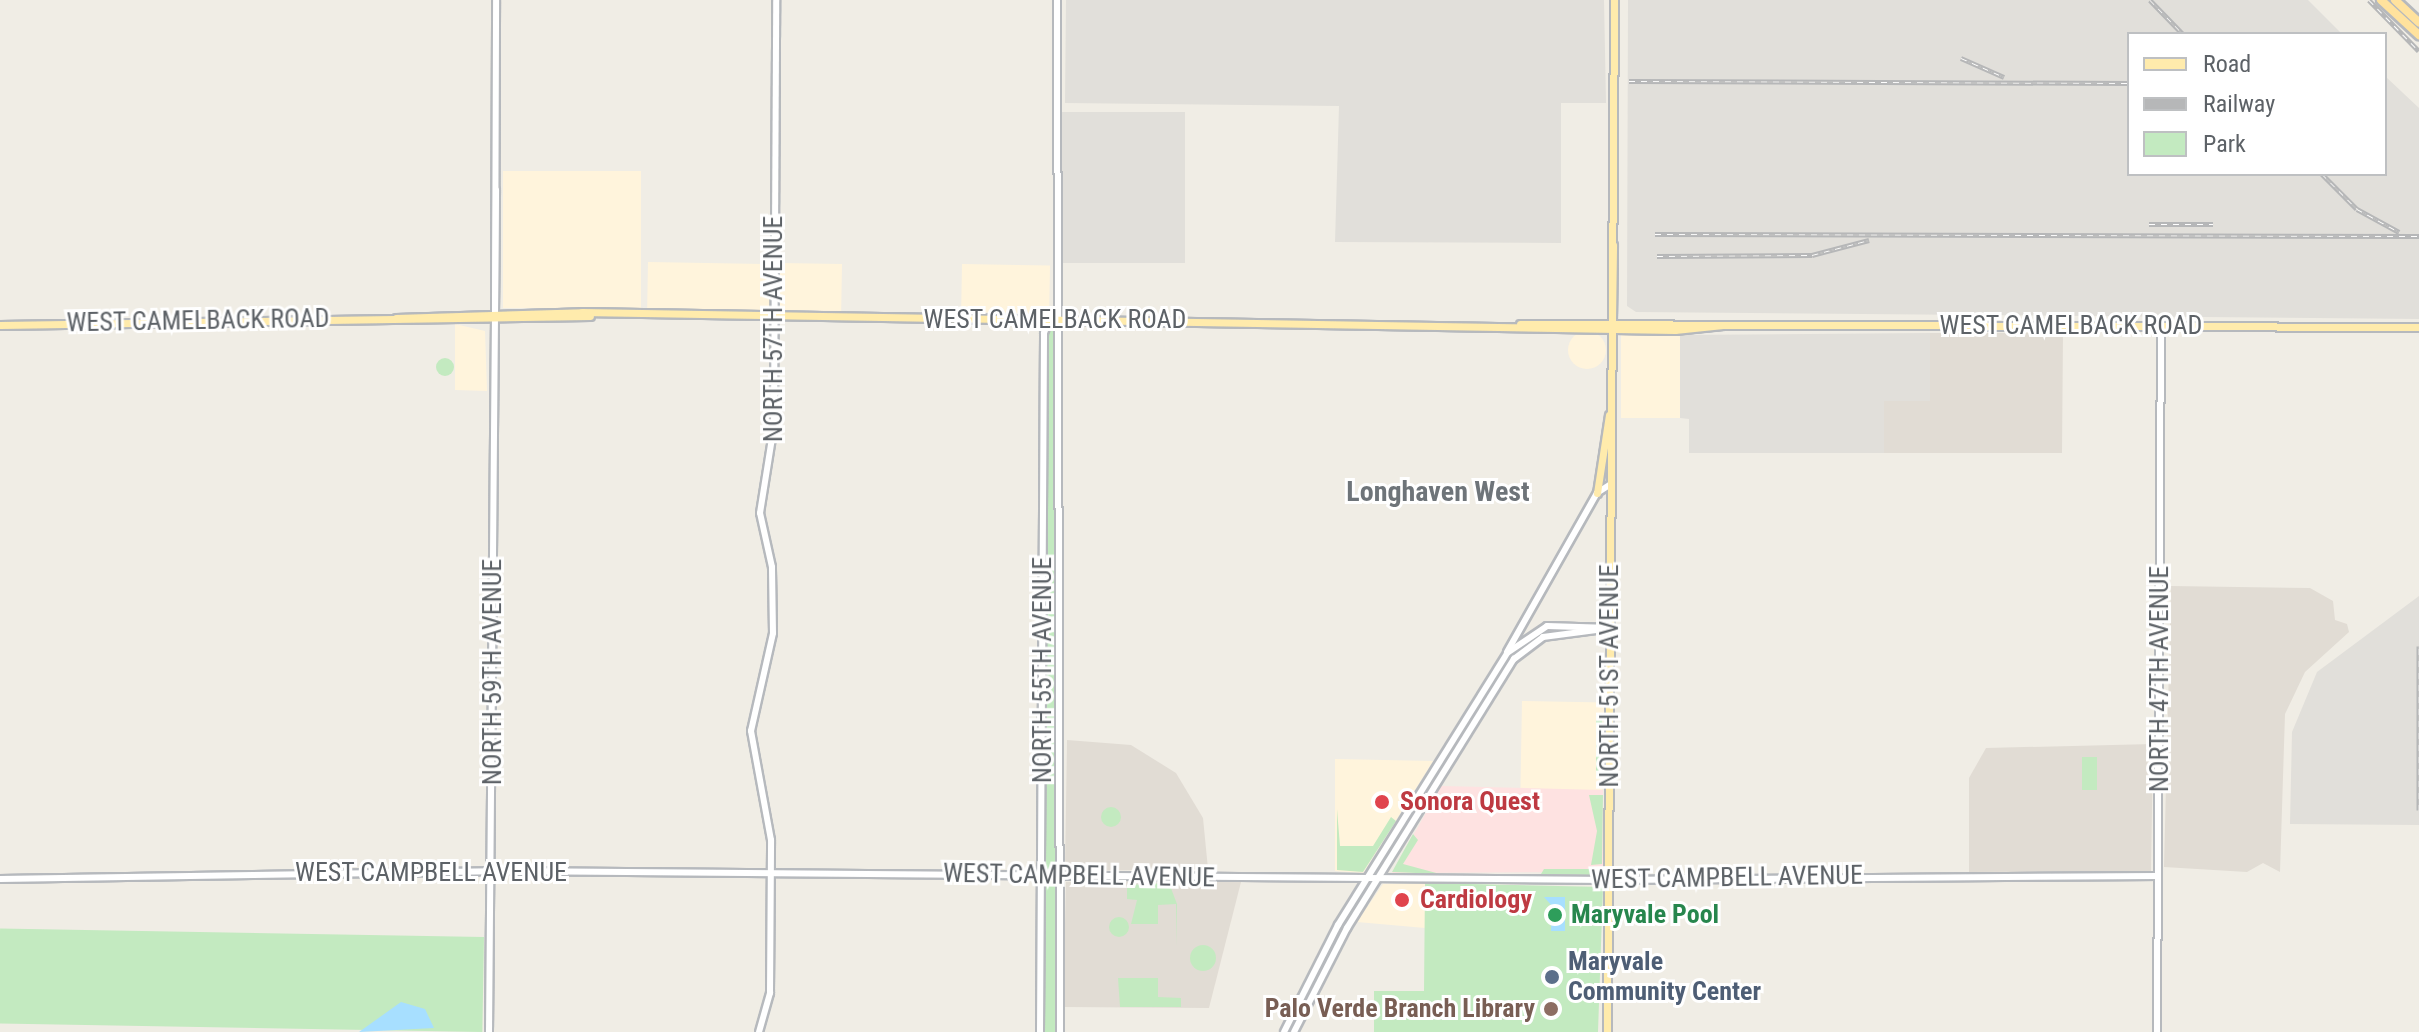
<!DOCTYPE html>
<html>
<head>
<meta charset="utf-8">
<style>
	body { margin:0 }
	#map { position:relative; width:2419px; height:1032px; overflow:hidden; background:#f0ede5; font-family:"Roboto Condensed",sans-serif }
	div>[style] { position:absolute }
	.commercial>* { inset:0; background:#fff4dc; transform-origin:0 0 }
	.round { border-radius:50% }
	.industrial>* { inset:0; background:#e1dfda; transform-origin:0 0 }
	.education>* { inset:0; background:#e1dcd4 }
	.medical>* { inset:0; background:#fee2e1 }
	.green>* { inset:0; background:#c3eac0; transform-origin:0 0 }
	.water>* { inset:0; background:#a7dfff }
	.roads { filter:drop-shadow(2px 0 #b6b9bd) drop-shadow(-2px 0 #b6b9bd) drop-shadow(0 2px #b6b9bd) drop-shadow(0 -2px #b6b9bd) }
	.tertiary>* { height:6px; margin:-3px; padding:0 3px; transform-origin:3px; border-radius:3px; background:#fff }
	.secondary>* { height:6px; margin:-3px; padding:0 3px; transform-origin:3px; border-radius:3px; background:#fff }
	.primary>* { height:7px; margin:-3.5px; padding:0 3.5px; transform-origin:3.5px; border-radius:3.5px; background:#ffebac }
	.trunk>* { height:8px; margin:-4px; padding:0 4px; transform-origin:4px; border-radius:4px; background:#ffe29d }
	.rail>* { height:5px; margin-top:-2.5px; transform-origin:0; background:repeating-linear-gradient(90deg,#fff 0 6px,#b6b7b8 0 12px); box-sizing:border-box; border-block:2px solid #b6b7b8 }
	.dots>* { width:22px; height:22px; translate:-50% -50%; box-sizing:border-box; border:4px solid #fff; border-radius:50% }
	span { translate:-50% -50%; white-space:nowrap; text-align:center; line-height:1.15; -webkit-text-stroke:6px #fff; paint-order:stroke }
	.street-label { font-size:26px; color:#5d6267 }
	.health-label { font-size:26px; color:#be3a42; font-weight:700 }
	.left { translate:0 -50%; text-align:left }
	.leisure-label { font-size:26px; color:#27864d; font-weight:700 }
	.service-label { font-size:26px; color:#4e5e75; font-weight:700 }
	.education-label { font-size:26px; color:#785e54; font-weight:700 }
	.right { translate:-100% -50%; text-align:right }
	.neighbourhood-label { font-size:28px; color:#6e7479; font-weight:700 }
	.legend { position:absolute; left:2127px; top:32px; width:260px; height:144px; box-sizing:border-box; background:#fff; border:2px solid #bec0c2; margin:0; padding:10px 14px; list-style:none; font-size:24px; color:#5d6267 }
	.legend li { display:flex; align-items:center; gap:16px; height:40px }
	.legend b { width:40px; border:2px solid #bec0c2 }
</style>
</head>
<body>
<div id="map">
	<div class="commercial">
		<div style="left:503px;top:171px;width:138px;height:137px"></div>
		<div style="left:648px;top:262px;width:123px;height:47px;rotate:1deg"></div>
		<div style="left:779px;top:263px;width:63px;height:47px;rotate:1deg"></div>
		<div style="left:962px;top:264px;width:88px;height:48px;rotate:1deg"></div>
		<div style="clip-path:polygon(455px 324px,485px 331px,487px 391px,455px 390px)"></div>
		<div class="round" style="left:1568px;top:331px;width:38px;height:38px"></div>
		<div style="left:1680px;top:335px;width:83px;height:59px;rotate:90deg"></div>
		<div style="left:1522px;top:701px;width:82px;height:88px;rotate:1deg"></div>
		<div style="clip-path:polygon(1335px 759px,1433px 761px,1363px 873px,1335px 871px)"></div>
		<div style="clip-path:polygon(1425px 883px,1425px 928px,1357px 922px,1383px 884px)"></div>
	</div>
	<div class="industrial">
		<div style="clip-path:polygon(1066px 0,1604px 0,1606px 103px,1561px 103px,1561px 243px,1335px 242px,1339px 106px,1065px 103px)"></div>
		<div style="clip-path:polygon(1628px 0,2308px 0,2342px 34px,2129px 34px,2129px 174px,2385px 174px,2385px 76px,2419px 108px,2419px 319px,1636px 312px,1627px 306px)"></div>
		<div style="left:1062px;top:112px;width:123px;height:151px"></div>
		<div style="clip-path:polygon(1930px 333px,1930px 402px,1884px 401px,1884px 453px,1689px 453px,1689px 419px,1680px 418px,1680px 335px)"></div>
		<div style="clip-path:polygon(2419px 596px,2419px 825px,2290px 824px,2292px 732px,2317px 672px)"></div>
	</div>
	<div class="education">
		<div style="clip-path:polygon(1930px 333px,2063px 333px,2062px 453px,1884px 453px,1884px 401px,1930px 401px)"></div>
		<div style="clip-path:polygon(2171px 586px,2310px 588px,2333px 601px,2335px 620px,2347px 624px,2349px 632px,2305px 672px,2285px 714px,2280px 872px,2263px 863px,2247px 872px,2164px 867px)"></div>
		<div style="clip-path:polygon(1067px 740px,1131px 745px,1176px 773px,1203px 818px,1208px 869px,1065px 871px)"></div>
		<div style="clip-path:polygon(2153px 744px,2151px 871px,1969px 872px,1969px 778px,1986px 748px)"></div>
		<div style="clip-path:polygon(1066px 882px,1241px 882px,1209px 1008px,1063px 1007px)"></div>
	</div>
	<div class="medical">
		<div style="clip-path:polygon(1441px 786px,1603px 790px,1603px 872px,1392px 873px)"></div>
	</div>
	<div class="green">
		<div style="clip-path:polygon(1053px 327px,1057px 1032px,1044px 1032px,1047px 337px)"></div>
		<div class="round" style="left:436px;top:358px;width:18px;height:18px"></div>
		<div style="clip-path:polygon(1596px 714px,1602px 714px,1603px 776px,1596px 776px)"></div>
		<div style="left:2082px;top:757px;width:15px;height:33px"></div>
		<div style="clip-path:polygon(1589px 795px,1603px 795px,1602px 864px,1591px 865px,1597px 831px)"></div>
		<div class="round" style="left:1101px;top:807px;width:20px;height:20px"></div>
		<div style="clip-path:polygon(1337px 809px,1340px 846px,1373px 846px,1391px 817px,1396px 821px,1363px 872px,1337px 870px)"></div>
		<div style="clip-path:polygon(1413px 834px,1418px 840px,1403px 864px,1440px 874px,1392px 872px)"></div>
		<div style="clip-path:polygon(1544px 869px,1593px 869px,1593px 875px,1541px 874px)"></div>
		<div style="clip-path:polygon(1169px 883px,1177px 904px,1176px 946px,1176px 904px,1158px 905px,1158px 924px,1131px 924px,1137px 900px,1127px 899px,1127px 885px)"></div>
		<div style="clip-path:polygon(1425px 883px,1603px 887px,1598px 1032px,1374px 1032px,1374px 991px,1424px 991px)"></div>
		<div class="round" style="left:1109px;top:917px;width:20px;height:20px"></div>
		<div style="left:484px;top:937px;width:95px;height:484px;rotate:91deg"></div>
		<div class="round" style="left:1190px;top:945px;width:26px;height:26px"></div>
		<div style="clip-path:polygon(1118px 978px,1158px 978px,1158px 997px,1181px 998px,1181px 1007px,1120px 1007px)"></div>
	</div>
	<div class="water">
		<div style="clip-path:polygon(1544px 897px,1565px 897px,1565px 931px,1551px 931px,1552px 906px)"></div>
		<div style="clip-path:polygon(401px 1002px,425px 1009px,434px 1028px,359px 1032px)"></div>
	</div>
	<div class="roads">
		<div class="tertiary">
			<div style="left:1057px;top:0;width:1032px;rotate:89.83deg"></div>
			<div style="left:1507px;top:652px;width:183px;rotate:-60.5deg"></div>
			<div style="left:1597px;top:493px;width:17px;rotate:-33deg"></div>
			<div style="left:0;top:879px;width:491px;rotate:-0.9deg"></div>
			<div style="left:491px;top:871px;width:1118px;rotate:0.46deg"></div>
			<div style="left:1609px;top:880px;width:549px;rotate:-0.42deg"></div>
			<div style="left:759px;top:1032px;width:41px;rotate:-74.2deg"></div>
			<div style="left:770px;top:993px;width:153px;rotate:-89.6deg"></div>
			<div style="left:771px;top:840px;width:111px;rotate:-100.4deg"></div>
			<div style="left:751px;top:731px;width:100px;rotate:-77.3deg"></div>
			<div style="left:773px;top:633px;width:66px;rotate:-90.9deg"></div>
			<div style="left:772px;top:567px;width:55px;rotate:-102.5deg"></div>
			<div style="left:760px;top:513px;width:88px;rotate:-80.9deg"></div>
			<div style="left:774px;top:426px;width:426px;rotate:-89.7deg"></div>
			<div style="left:1040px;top:1032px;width:699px;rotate:-89.67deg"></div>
			<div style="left:1044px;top:333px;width:17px;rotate:-69deg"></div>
			<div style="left:1284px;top:1032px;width:120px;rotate:-63.2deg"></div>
			<div style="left:1338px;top:925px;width:320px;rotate:-58.1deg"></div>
			<div style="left:1507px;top:653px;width:48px;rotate:-34deg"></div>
			<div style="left:1547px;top:626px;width:64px;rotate:1.8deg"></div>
			<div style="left:1294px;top:1032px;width:117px;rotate:-63deg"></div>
			<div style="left:1347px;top:928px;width:317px;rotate:-58.2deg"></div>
			<div style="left:1514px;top:659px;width:36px;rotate:-37deg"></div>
			<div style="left:1543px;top:637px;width:69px;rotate:-7.5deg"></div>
			<div style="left:2157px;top:1032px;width:706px;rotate:-89.68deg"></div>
		</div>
		<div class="secondary">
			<div style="left:495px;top:312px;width:312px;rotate:-89.8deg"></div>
			<div style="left:489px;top:1032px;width:842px;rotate:-89.52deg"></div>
		</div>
		<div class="primary">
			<div style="left:396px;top:318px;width:186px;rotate:-1.8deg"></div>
			<div style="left:582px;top:312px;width:1093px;rotate:0.94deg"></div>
			<div style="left:1675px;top:330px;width:48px;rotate:-5.9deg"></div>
			<div style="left:1612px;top:320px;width:75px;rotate:-89.2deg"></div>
			<div style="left:1520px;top:324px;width:899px;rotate:0.19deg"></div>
			<div style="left:0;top:325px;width:590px;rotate:-0.87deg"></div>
			<div style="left:1597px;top:493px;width:79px;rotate:-81.3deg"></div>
			<div style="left:1607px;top:1032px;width:1032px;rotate:-89.61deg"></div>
		</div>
		<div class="trunk">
			<div style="left:2381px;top:0;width:52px;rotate:42.6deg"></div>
			<div style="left:2395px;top:0;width:33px;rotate:43deg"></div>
		</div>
	</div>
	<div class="rail">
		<div style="left:2150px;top:0;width:47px;rotate:45.9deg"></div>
		<div style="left:2369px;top:0;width:71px;rotate:45.6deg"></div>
		<div style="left:1961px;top:58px;width:47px;rotate:23.8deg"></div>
		<div style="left:1629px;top:81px;width:500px;rotate:0.23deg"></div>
		<div style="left:2322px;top:174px;width:49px;rotate:45deg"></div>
		<div style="left:2357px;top:209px;width:48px;rotate:28.7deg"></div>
		<div style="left:2149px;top:224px;width:64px"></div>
		<div style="left:1655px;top:234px;width:764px;rotate:0.15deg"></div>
		<div style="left:1657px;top:256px;width:155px;rotate:-0.4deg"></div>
		<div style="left:1812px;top:255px;width:59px;rotate:-14.7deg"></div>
		<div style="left:2419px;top:810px;width:164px;rotate:-90deg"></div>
	</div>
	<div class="dots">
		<div style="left:1382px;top:802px;background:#e0444e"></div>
		<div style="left:1402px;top:900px;background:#e0444e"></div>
		<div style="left:1555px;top:915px;background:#2e9e5b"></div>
		<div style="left:1552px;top:977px;background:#5c6f8a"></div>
		<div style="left:1551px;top:1009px;background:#8d6e63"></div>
	</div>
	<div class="street-label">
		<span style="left:1055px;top:320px">WEST CAMELBACK ROAD</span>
		<span style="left:198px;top:321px;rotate:-1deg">WEST CAMELBACK ROAD</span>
		<span style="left:2071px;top:326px">WEST CAMELBACK ROAD</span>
		<span style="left:774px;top:329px;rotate:-90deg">NORTH 57TH AVENUE</span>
		<span style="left:1043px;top:670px;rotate:-90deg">NORTH 55TH AVENUE</span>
		<span style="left:493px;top:672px;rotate:-90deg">NORTH 59TH AVENUE</span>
		<span style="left:1610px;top:676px;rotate:-90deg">NORTH 51ST AVENUE</span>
		<span style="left:2160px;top:679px;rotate:-90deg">NORTH 47TH AVENUE</span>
		<span style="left:431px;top:873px">WEST CAMPBELL AVENUE</span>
		<span style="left:1079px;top:876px;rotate:1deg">WEST CAMPBELL AVENUE</span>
		<span style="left:1727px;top:878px;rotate:-1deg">WEST CAMPBELL AVENUE</span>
	</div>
	<div class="health-label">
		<span class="left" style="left:1400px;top:802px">Sonora Quest</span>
		<span class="left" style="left:1420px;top:900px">Cardiology</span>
	</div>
	<div class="leisure-label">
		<span class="left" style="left:1571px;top:915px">Maryvale Pool</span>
	</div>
	<div class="service-label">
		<span class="left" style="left:1568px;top:977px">Maryvale<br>Community Center</span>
	</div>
	<div class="education-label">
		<span class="right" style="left:1535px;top:1009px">Palo Verde Branch Library</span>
	</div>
	<div class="neighbourhood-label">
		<span style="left:1438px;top:492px">Longhaven West</span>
	</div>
	<ul class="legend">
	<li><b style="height:10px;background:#ffebac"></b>Road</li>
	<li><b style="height:10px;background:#b6b7b8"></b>Railway</li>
	<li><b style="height:22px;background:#c3eac0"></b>Park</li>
	</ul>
</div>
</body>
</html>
